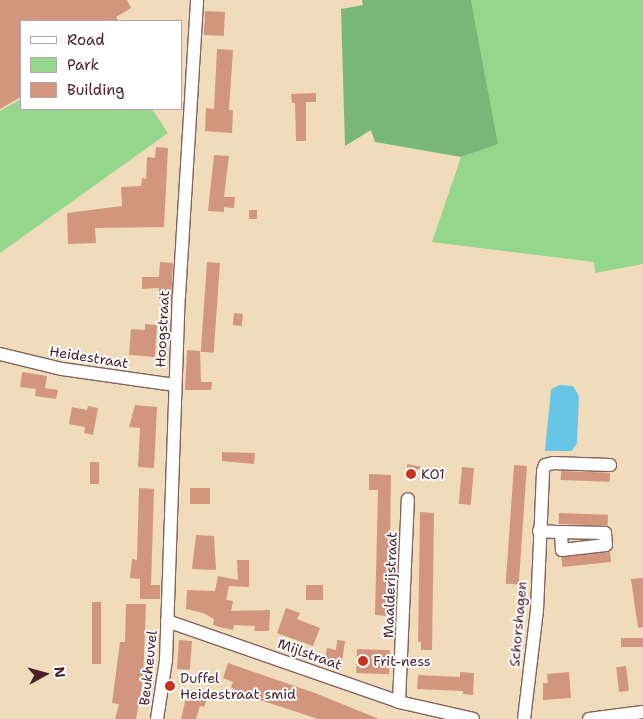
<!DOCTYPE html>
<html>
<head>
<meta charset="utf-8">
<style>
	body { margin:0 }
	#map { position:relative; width:643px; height:719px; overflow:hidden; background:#f0dcbb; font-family:"Shantell Sans",sans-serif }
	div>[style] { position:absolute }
	.green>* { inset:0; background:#95d68d }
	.forest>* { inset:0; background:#78b778 }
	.water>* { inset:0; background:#68c5e6 }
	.building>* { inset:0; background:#d2967f; transform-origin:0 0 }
	.roads { filter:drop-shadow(1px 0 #84615d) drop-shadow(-1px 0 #84615d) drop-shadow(0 1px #84615d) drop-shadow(0 -1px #84615d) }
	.minor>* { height:12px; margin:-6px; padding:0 6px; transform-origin:6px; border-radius:6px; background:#fff }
	.dots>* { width:14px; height:14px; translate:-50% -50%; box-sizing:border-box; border:2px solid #fff; border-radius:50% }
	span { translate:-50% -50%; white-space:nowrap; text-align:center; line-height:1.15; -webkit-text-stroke:4px #fff; paint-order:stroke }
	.street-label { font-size:14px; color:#4a1f2b }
	.poi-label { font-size:14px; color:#4a1f2b }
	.left { translate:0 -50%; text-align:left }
	.legend { position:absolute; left:20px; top:20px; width:162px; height:90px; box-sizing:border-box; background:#fff; border:1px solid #b7a5aa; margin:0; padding:6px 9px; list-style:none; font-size:15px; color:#4a1f2b }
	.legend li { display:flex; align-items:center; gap:10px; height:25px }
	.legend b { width:25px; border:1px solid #b7a5aa }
	.north { position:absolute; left:20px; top:649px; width:50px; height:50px; -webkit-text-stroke:4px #fff; paint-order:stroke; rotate:83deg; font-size:14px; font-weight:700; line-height:20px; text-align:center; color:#4a1f2b }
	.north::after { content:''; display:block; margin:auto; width:18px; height:22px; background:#4a1f2b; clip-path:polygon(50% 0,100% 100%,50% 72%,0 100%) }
</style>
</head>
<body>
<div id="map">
	<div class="green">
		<div style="clip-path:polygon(471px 0,643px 0,643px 264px,595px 273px,594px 262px,432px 242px,461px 157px,498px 144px)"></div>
		<div style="clip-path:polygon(21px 99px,21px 109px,152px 109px,168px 133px,0 253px,0 111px)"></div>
	</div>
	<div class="forest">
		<div style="clip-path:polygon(362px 0,471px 0,498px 144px,461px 157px,375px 142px,371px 130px,345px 146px,341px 9px,363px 5px)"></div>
	</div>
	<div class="water">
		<div style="clip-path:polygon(560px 385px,573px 386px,579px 396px,577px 443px,572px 451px,545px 451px,551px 389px)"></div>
	</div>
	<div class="building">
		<div style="clip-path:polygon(0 0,127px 0,131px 8px,116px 17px,119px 21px,21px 21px,21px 97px,0 109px)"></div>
		<div style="left:205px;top:11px;width:20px;height:24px;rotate:3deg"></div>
		<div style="clip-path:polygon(217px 49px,233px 50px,229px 110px,233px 110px,232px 133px,205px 131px,206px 108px,214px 109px)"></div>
		<div style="clip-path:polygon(316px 93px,316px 102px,306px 102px,306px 141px,296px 141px,295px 103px,292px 103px,291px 94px)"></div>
		<div style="clip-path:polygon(156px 147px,168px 148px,164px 227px,95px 228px,96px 243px,68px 244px,67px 213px,122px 206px,121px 187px,141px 186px,142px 178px,146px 179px,147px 157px,155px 158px)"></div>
		<div style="clip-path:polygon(214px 155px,229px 156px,224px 197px,235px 197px,234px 208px,224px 207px,224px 212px,208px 211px)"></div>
		<div style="left:249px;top:210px;width:8px;height:9px"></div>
		<div style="clip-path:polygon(160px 262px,173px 263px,171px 299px,159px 299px,159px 288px,142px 289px,142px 277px,159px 277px)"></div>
		<div style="left:207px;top:262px;width:13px;height:90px;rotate:4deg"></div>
		<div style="left:234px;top:313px;width:9px;height:12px;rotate:6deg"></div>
		<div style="clip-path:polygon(145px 324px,157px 325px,155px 357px,129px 355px,131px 329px,145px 330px)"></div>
		<div style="clip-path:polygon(187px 350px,200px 351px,201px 382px,212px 382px,211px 390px,185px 390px)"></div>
		<div style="clip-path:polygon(22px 372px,47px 376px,45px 388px,58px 390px,56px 399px,35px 396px,36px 389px,20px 387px)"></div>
		<div style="clip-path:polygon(135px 405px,157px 407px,154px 468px,138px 467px,140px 428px,129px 427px)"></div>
		<div style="clip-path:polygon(88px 406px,98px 408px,93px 435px,84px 433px,85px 427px,69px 424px,72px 407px,87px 410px)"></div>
		<div style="clip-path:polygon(222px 452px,255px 453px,254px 464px,222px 461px)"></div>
		<div style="left:90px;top:462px;width:9px;height:22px"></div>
		<div style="clip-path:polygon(407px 464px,422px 467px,415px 471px,416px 478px,408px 478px)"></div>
		<div style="left:514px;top:465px;width:13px;height:119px;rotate:4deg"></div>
		<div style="left:462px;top:467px;width:12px;height:37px;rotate:5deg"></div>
		<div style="left:561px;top:471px;width:49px;height:9px;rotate:2deg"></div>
		<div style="clip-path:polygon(369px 474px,391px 475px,389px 616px,375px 615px,378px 490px,369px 490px)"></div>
		<div style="clip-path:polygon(139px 488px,154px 489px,151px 585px,160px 585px,160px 599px,140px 599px,140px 579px,130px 578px,132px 559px,137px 560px)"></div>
		<div style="left:190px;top:488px;width:20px;height:16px"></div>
		<div style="clip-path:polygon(420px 512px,434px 513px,432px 650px,421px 650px,421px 642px,418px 642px)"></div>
		<div style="left:559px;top:513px;width:49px;height:11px;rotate:2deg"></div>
		<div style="clip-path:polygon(196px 535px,214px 536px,216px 570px,192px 569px)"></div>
		<div style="left:610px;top:552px;width:10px;height:49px;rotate:84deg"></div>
		<div style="clip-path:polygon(237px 560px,249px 560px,249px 587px,229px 586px,226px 600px,233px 601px,231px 611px,270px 610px,269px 631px,254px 631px,255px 626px,234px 625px,233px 630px,223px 628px,213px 625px,214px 619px,203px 613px,186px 609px,187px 590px,215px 591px,218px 576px,238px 580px)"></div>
		<div style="clip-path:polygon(643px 578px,643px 627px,638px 628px,631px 579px)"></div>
		<div style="left:306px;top:585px;width:17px;height:15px"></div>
		<div style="left:92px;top:602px;width:9px;height:62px"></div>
		<div style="clip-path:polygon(126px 604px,146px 604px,143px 680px,136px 719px,115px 719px,119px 704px,112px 703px,120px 642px,125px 642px)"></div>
		<div style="clip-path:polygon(286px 608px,300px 613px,297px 619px,320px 628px,313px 646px,277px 633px)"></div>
		<div style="left:643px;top:638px;width:9px;height:22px;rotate:90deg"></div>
		<div style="left:179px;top:640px;width:13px;height:29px;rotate:4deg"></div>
		<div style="clip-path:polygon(337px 640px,345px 641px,341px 669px,324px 666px,327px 648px,336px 650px)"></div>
		<div style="left:357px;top:649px;width:33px;height:24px;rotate:2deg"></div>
		<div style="clip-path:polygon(228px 663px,315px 693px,379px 719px,318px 719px,242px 694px,231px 687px,233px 682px,223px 678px)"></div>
		<div style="left:626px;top:666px;width:25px;height:10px;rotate:83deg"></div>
		<div style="clip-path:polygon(460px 672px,474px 673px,473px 695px,463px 694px,463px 691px,417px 689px,418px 675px,460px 677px)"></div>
		<div style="clip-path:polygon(569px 672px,571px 698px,543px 700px,543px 683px,548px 683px,547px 674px)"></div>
		<div style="clip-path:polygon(188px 689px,208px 696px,204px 707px,200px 706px,196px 719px,181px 719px)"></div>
	</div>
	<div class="roads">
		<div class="minor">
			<div style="left:0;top:354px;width:64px;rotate:13.6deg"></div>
			<div style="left:62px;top:369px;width:114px;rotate:8.1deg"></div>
			<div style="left:539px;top:531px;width:22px;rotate:3deg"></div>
			<div style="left:561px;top:532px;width:18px;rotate:87deg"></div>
			<div style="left:562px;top:550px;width:44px;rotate:-6.5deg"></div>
			<div style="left:606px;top:545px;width:12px;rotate:-95deg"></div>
			<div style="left:605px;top:533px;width:44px;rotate:-178.7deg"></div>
			<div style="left:167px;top:621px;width:246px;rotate:19.2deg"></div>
			<div style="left:399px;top:702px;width:76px;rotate:12.9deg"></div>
			<div style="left:399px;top:702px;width:203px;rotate:-87.5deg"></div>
			<div style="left:157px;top:719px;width:60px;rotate:-81.3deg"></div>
			<div style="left:166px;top:660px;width:364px;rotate:-88deg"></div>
			<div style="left:179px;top:296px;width:297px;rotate:-86.5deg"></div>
			<div style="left:524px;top:719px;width:110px;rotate:-83.2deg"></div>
			<div style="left:537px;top:610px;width:139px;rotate:-87.5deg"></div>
			<div style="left:543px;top:471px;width:6px;rotate:-72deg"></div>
			<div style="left:545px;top:465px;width:8px;rotate:-14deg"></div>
			<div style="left:553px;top:463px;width:57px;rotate:2deg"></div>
			<div style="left:589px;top:719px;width:54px;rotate:-7.4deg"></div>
		</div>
	</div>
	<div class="dots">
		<div style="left:411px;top:474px;background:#c8321e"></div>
		<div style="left:363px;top:661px;background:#c8321e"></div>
		<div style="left:170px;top:686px;background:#c8321e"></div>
	</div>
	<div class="street-label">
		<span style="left:162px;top:329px;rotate:-87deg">Hoogstraat</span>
		<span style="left:89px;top:357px;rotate:9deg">Heidestraat</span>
		<span style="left:390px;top:585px;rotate:-88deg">Maalderijstraat</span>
		<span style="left:518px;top:624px;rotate:-85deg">Schorshagen</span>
		<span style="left:310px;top:654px;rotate:20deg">Mijlstraat</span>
		<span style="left:148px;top:668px;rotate:-84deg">Beukheuvel</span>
	</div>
	<div class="poi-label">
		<span class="left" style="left:421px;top:474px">KO1</span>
		<span class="left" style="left:373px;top:661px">Frit-ness</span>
		<span class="left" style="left:180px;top:686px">Duffel<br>Heidestraat smid</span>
	</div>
	<ul class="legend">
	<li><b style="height:6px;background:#fff"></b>Road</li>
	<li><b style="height:14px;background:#95d68d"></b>Park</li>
	<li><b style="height:14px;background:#d2967f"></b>Building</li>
	</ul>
	<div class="north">N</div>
</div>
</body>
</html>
